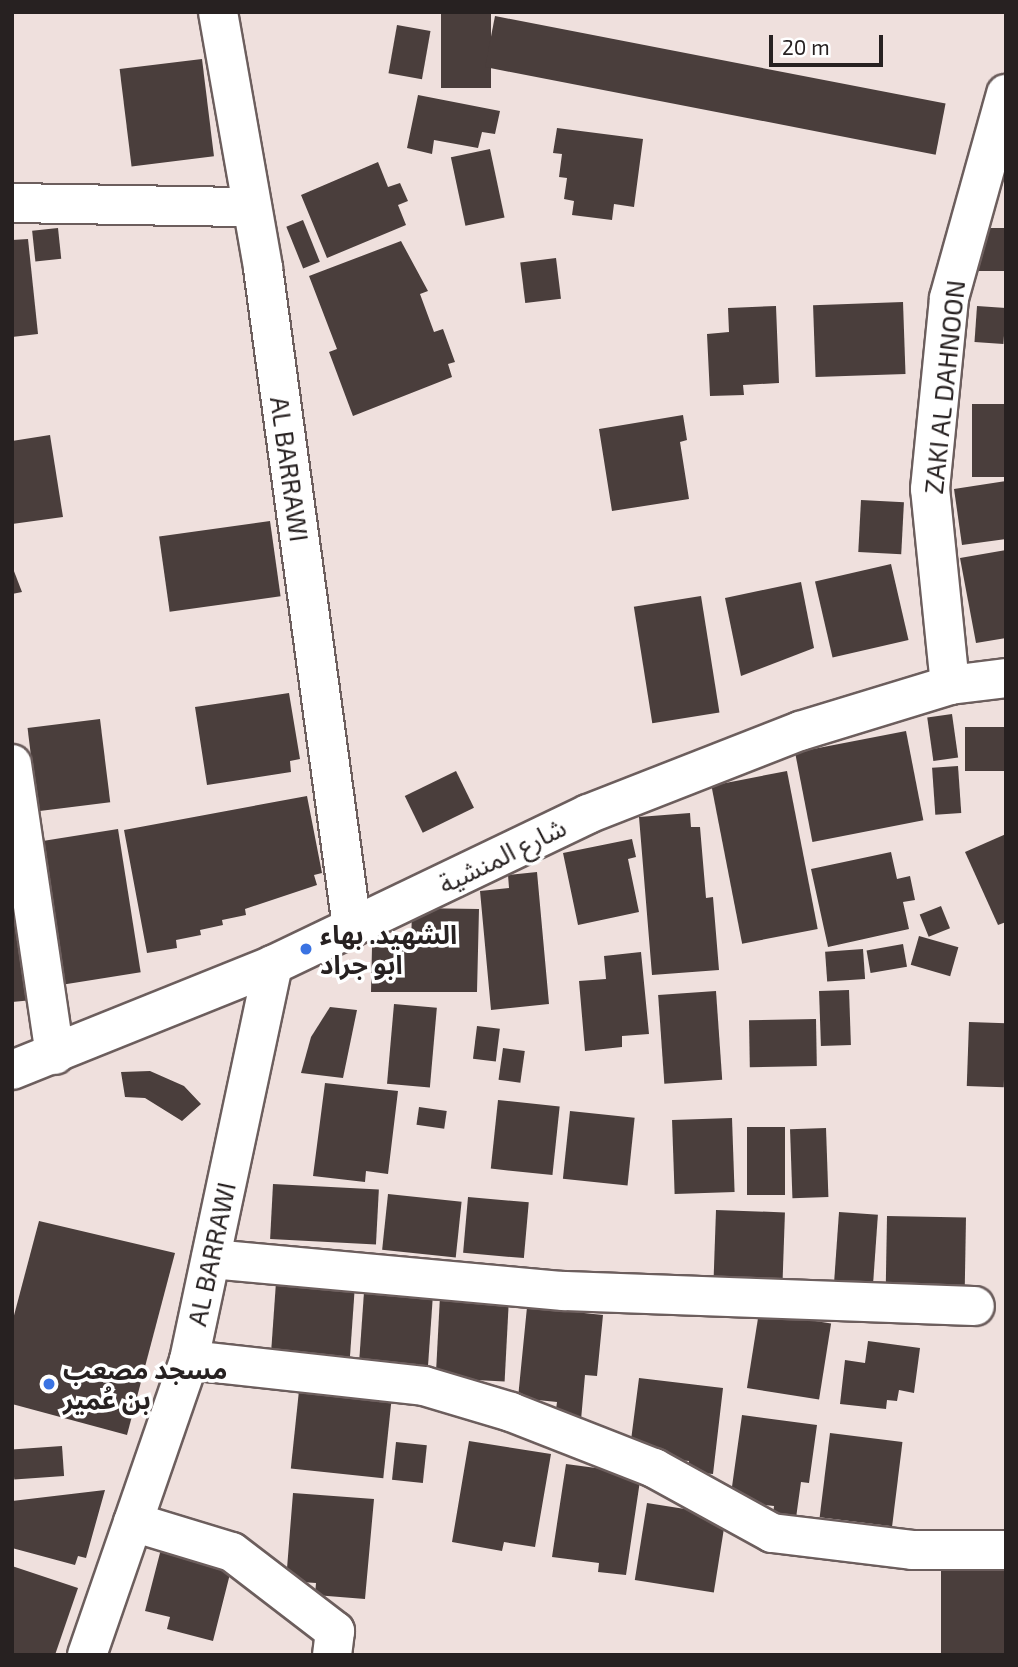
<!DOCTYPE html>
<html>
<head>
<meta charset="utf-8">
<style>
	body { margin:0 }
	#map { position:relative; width:1018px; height:1667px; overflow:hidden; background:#efe0dd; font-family:"Exo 2","Noto Sans Arabic",sans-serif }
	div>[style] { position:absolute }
	.building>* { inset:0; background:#4a3e3c; transform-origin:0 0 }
	.roads { filter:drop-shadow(2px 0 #6c5e5d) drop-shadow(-2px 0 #6c5e5d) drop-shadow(0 2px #6c5e5d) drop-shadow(0 -2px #6c5e5d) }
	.minor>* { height:38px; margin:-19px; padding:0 19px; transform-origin:19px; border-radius:19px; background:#fff }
	.dots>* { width:19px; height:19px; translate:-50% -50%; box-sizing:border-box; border:4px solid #fff; border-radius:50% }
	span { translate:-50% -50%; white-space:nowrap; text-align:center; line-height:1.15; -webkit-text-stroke:7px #fff; paint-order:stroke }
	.street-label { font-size:26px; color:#272121 }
	.poi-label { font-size:26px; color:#272121; font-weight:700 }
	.left { translate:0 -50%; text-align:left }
	.frame { position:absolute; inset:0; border:14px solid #272121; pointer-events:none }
	.scale { position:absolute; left:769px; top:35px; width:114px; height:32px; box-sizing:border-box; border:4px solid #272121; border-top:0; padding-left:9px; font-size:21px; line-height:24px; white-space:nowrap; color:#272121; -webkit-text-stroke:5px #fff; paint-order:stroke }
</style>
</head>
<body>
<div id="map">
	<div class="building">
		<div style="left:441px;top:12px;width:50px;height:76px"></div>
		<div style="left:495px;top:16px;width:459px;height:52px;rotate:11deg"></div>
		<div style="left:397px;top:25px;width:34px;height:49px;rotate:10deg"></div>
		<div style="left:202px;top:59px;width:98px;height:83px;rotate:83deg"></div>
		<div style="clip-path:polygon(418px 95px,500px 111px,495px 134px,482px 132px,478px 148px,434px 140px,432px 154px,407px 148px)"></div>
		<div style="clip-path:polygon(557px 128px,643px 139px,634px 207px,614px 204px,612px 220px,572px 215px,574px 201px,564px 199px,567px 178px,559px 177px,562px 154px,553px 153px)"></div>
		<div style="left:490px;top:149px;width:70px;height:40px;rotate:78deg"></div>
		<div style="clip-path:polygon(378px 162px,388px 187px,400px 183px,408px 201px,398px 205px,406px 225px,327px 258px,301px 195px)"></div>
		<div style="left:303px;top:220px;width:45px;height:18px;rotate:68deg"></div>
		<div style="left:58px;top:228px;width:31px;height:26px;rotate:84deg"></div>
		<div style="left:1006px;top:228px;width:43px;height:28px;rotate:90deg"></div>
		<div style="clip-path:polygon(28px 239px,38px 334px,12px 337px,12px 240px)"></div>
		<div style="clip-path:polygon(401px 241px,428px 291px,420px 294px,434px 332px,443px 329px,455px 362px,448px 364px,452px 377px,353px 416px,329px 352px,337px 349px,309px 276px)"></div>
		<div style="left:556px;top:258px;width:41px;height:36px;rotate:83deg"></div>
		<div style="left:903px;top:302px;width:72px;height:90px;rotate:88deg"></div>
		<div style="clip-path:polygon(776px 306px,779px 383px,743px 385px,744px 395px,710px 396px,707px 334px,729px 332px,728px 308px)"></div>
		<div style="left:977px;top:306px;width:29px;height:36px;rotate:4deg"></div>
		<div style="left:972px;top:404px;width:34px;height:73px"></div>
		<div style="clip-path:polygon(683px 415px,687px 440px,680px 442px,689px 499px,612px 511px,599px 429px)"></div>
		<div style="clip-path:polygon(50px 435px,63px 517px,12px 524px,12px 441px)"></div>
		<div style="clip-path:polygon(1006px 481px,1006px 539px,962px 545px,954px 489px)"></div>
		<div style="left:861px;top:500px;width:43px;height:52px;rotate:3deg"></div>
		<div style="left:270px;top:521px;width:76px;height:112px;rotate:82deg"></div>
		<div style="clip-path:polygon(1006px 550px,1006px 638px,976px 643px,960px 558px)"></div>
		<div style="left:891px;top:564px;width:78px;height:78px;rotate:77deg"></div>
		<div style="clip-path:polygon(12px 566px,22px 592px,12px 594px)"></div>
		<div style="clip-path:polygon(801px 582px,814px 648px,741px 676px,725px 598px)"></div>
		<div style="left:701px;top:596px;width:118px;height:68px;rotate:81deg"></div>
		<div style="clip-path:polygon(289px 693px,300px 759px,290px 761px,291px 772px,207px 785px,195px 707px)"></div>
		<div style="left:952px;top:714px;width:44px;height:25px;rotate:82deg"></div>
		<div style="left:100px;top:719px;width:84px;height:73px;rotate:83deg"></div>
		<div style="left:1006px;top:727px;width:44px;height:41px;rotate:90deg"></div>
		<div style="left:906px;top:731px;width:91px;height:113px;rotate:79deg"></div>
		<div style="left:958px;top:766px;width:47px;height:26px;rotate:86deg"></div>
		<div style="left:456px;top:771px;width:41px;height:57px;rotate:64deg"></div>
		<div style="left:787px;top:771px;width:161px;height:77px;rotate:79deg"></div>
		<div style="clip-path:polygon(307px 796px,322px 873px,314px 875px,317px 885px,245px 909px,246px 915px,222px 920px,223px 925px,200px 930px,201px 935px,176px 940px,177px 948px,147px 953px,124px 830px)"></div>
		<div style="clip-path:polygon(690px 813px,691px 827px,700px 827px,706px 898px,713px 897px,719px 970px,652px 975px,639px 817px)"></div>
		<div style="left:118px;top:829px;width:145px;height:81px;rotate:81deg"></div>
		<div style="clip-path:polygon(1006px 834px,1006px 922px,998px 925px,965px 852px)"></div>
		<div style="clip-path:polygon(632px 839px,636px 857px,628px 859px,639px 912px,578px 925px,563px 853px)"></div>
		<div style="clip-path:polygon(891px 852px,897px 879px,910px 876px,915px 900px,903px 902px,909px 929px,828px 947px,811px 869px)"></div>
		<div style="clip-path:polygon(537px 872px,549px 1004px,491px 1010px,480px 891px,509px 888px,508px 875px)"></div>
		<div style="clip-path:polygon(21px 903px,33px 1000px,12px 1002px,12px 904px)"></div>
		<div style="left:941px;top:906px;width:24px;height:23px;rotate:68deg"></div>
		<div style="clip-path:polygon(412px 908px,479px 909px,477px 992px,371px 992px,372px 947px,411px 948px)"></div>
		<div style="left:919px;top:936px;width:41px;height:30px;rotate:16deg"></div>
		<div style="left:903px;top:944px;width:23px;height:37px;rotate:80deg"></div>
		<div style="left:863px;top:949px;width:30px;height:38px;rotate:86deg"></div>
		<div style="clip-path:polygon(641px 952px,649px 1034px,622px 1036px,622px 1047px,585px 1051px,579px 981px,606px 979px,604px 956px)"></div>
		<div style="left:849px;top:990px;width:55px;height:30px;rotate:88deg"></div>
		<div style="left:716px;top:991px;width:89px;height:58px;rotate:86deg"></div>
		<div style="left:394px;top:1004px;width:43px;height:80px;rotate:5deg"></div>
		<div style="clip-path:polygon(330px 1007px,357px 1010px,343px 1078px,301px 1073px,311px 1037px)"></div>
		<div style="left:816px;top:1019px;width:47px;height:67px;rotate:89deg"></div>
		<div style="left:969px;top:1022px;width:37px;height:64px;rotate:2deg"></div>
		<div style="left:477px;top:1026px;width:23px;height:33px;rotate:7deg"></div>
		<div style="left:503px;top:1048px;width:22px;height:32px;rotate:8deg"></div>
		<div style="clip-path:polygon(150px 1071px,184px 1086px,201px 1104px,182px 1121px,145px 1098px,125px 1097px,121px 1072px)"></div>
		<div style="clip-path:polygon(325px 1083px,398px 1091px,388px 1174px,366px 1171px,365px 1182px,313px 1176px)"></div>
		<div style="left:498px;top:1100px;width:62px;height:69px;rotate:6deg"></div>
		<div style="left:419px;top:1107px;width:28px;height:18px;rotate:8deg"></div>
		<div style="left:570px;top:1111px;width:65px;height:68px;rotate:6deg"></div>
		<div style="left:732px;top:1118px;width:74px;height:60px;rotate:88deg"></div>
		<div style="left:747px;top:1127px;width:38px;height:68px"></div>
		<div style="left:826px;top:1128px;width:69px;height:36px;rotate:88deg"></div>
		<div style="left:273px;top:1184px;width:106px;height:55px;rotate:3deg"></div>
		<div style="left:388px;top:1194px;width:74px;height:56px;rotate:6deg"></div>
		<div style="left:468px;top:1197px;width:61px;height:56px;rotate:5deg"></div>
		<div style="left:716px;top:1210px;width:69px;height:69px;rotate:2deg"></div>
		<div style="left:839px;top:1212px;width:39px;height:74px;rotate:4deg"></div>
		<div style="left:887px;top:1216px;width:79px;height:70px;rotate:1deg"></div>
		<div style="clip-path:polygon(39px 1221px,175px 1253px,127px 1435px,12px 1404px,12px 1323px)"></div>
		<div style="left:276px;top:1282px;width:79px;height:71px;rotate:4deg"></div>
		<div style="left:364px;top:1292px;width:69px;height:71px;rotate:4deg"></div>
		<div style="left:440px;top:1296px;width:69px;height:82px;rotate:3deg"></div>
		<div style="clip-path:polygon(527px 1307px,603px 1315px,597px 1376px,585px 1375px,581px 1420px,555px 1417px,557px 1402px,518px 1398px)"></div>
		<div style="left:759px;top:1312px;width:73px;height:77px;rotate:9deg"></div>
		<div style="clip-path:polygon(868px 1341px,920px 1348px,914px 1393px,899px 1390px,897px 1401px,887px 1400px,886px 1409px,840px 1404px,845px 1360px,865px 1363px)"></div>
		<div style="clip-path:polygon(639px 1378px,723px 1388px,713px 1474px,688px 1472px,689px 1461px,666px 1459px,666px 1452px,630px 1448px)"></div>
		<div style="left:300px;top:1381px;width:93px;height:88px;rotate:6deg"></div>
		<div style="clip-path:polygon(742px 1415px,817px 1425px,809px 1483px,801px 1482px,796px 1518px,773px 1515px,774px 1506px,730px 1501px)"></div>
		<div style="left:830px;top:1433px;width:73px;height:85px;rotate:7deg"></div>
		<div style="clip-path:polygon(469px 1441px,551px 1454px,535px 1547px,504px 1542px,502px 1551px,452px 1542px)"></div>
		<div style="left:396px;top:1442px;width:31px;height:38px;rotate:6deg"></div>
		<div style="left:62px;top:1446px;width:30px;height:50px;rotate:86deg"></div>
		<div style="clip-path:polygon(566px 1464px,641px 1474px,626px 1575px,598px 1572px,599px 1563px,552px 1557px)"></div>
		<div style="clip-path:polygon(105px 1490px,86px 1558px,78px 1556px,75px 1565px,12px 1548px,12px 1501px)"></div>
		<div style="clip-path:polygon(293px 1493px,374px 1499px,365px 1599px,315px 1595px,316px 1583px,286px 1581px)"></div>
		<div style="left:647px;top:1503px;width:80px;height:78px;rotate:9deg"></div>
		<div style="clip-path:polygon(161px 1549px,232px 1566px,213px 1641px,167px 1629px,170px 1617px,145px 1611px)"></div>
		<div style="left:941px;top:1558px;width:65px;height:97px"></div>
		<div style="clip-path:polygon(12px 1566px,78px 1588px,55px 1655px,12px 1655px)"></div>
	</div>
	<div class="roads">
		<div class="minor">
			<div style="left:218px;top:12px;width:260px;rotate:80deg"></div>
			<div style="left:263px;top:268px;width:665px;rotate:82.31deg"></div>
			<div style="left:12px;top:203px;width:240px;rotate:1deg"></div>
			<div style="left:950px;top:685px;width:197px;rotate:-95.8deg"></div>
			<div style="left:930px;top:489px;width:192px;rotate:-84.3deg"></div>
			<div style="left:949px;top:298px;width:212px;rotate:-74.4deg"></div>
			<div style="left:12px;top:764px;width:294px;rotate:81.6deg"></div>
			<div style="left:12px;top:1070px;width:281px;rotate:-21.9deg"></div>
			<div style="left:273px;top:965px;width:349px;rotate:-25.6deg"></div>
			<div style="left:588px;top:814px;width:228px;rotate:-21.4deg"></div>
			<div style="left:800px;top:731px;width:157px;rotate:-17deg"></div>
			<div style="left:950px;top:685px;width:56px;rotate:-7.1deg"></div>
			<div style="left:211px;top:1259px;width:354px;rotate:5.2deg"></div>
			<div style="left:564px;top:1291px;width:411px;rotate:2.1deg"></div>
			<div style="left:189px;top:1360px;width:236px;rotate:6.3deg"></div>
			<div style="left:424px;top:1386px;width:91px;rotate:16.6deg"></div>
			<div style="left:511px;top:1412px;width:154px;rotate:21.4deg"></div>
			<div style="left:654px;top:1468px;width:135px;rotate:28.8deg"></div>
			<div style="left:772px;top:1533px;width:141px;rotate:6.9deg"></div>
			<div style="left:912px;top:1550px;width:94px"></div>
			<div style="left:133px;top:1522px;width:103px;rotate:16.9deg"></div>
			<div style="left:232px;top:1552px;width:130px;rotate:37.5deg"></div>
			<div style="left:335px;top:1631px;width:24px;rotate:97deg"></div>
			<div style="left:87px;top:1655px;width:312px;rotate:-70.9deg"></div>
			<div style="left:189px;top:1360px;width:404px;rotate:-78deg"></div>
		</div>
	</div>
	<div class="dots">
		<div style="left:306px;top:949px;background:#3a73e2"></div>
		<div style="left:49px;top:1384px;background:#3a73e2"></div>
	</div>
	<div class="street-label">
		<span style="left:944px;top:387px;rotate:-84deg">ZAKI AL DAHNOON</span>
		<span style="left:290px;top:469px;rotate:82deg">AL BARRAWI</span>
		<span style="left:502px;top:855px;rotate:-26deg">شارع المنشية</span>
		<span style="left:211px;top:1254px;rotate:-78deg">AL BARRAWI</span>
	</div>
	<div class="poi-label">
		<span class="left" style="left:320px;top:949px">الشهيد. بهاء<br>ابو جراد</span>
		<span class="left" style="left:63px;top:1384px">مسجد مصعب<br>بن عُمير</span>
	</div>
	<div class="frame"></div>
	<div class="scale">20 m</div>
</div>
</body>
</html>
